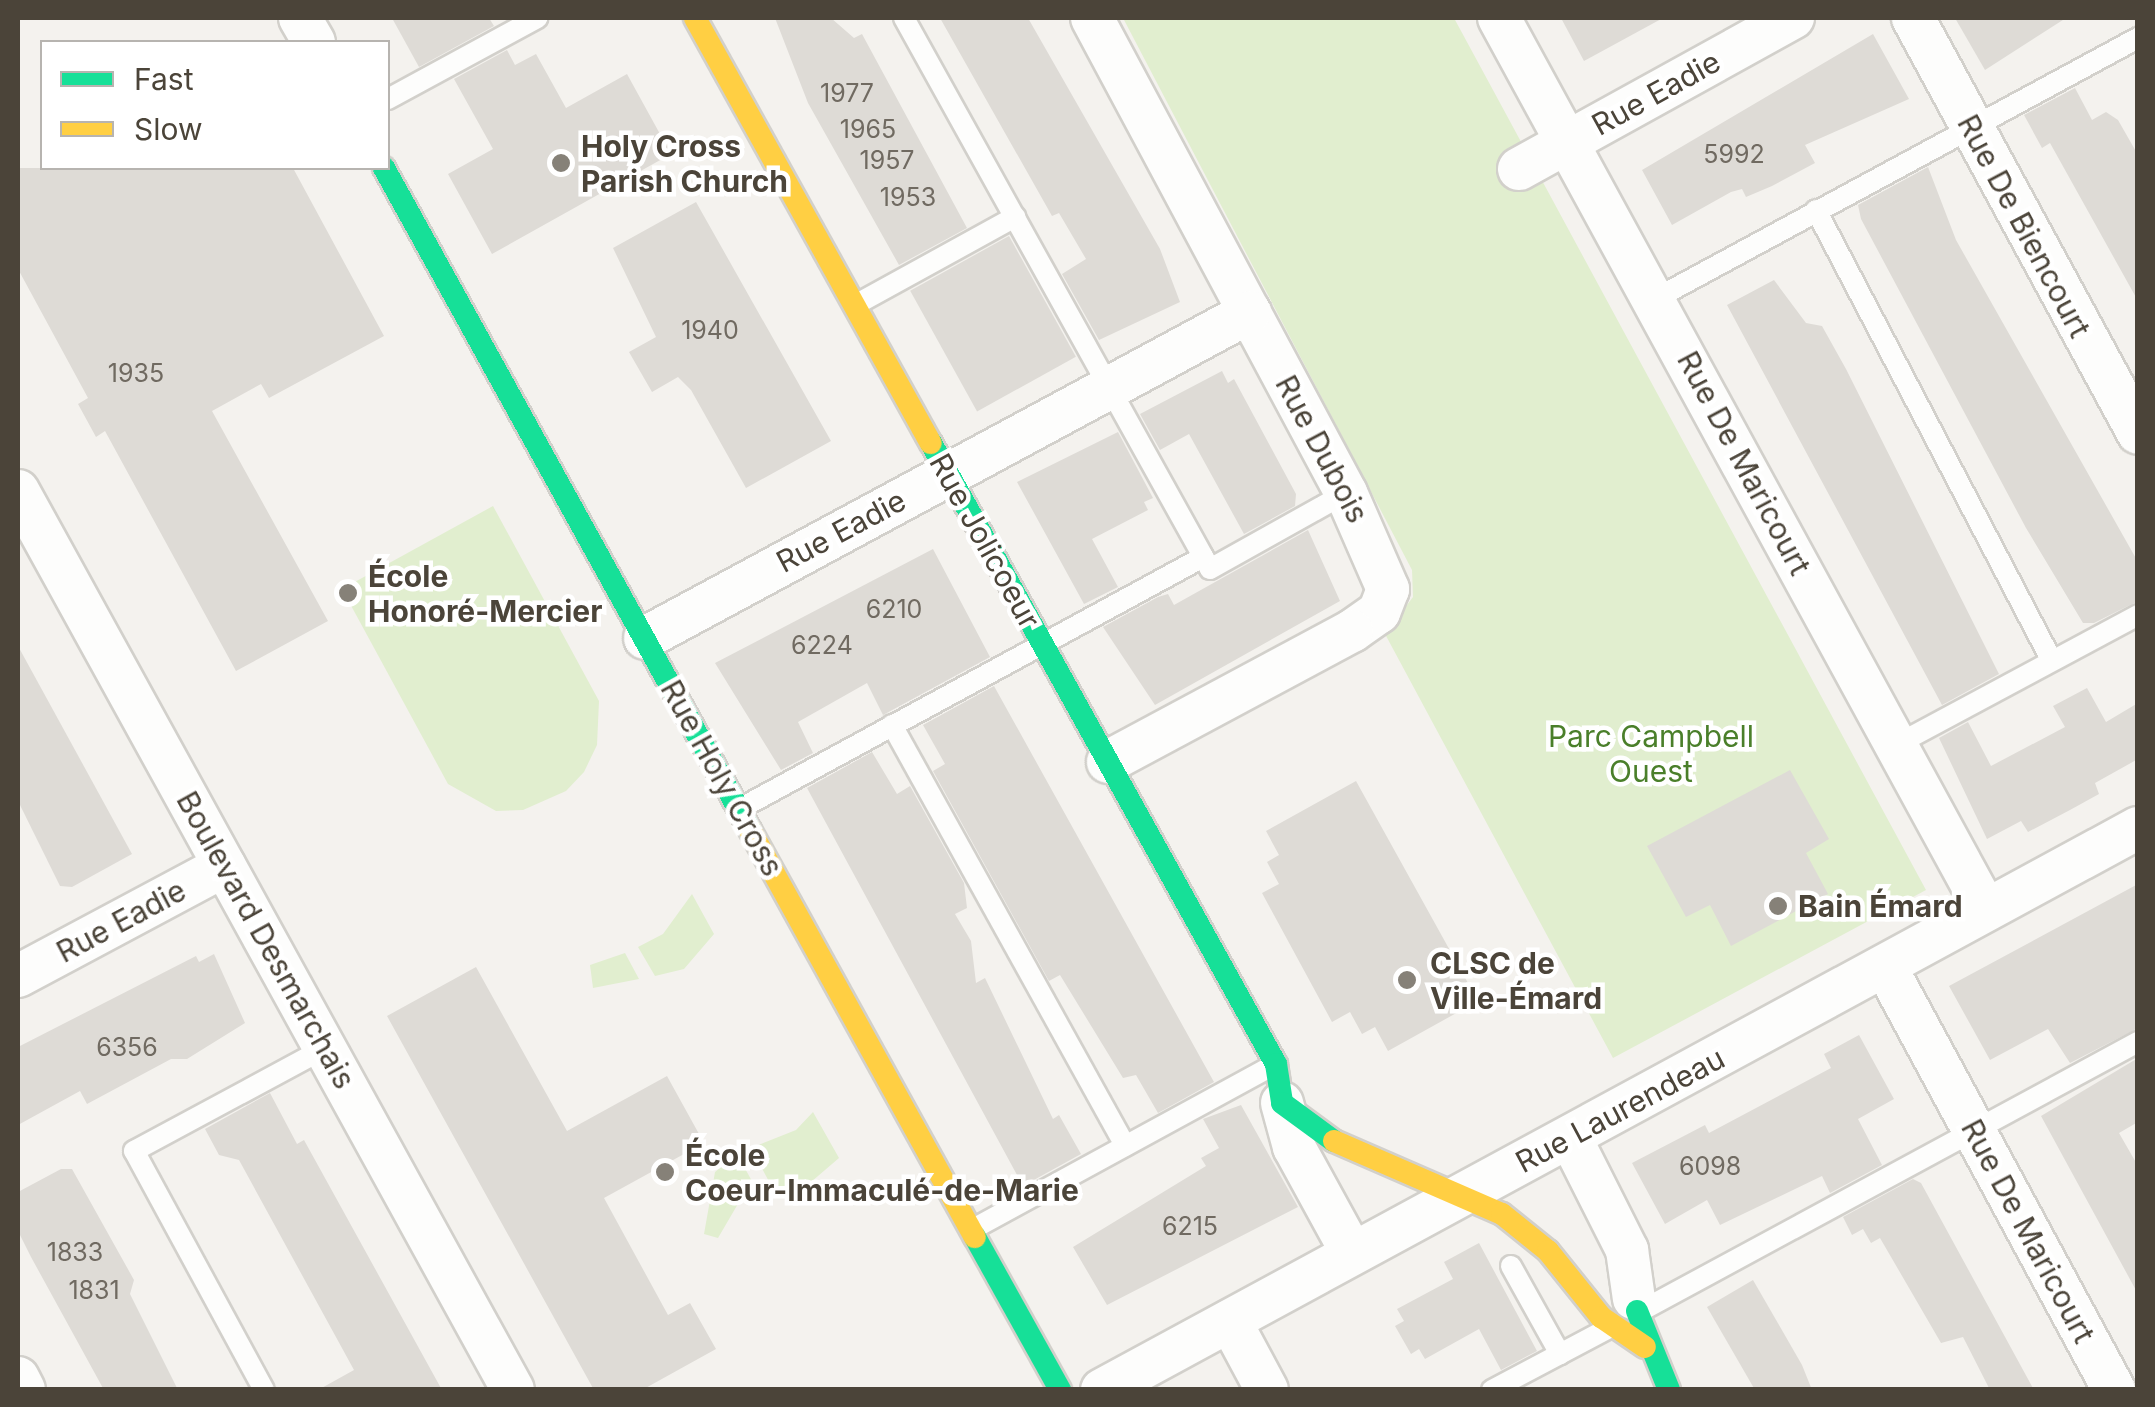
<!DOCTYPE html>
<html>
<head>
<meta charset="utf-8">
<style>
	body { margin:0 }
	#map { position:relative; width:2155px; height:1407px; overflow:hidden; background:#f4f2ee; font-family:Inter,sans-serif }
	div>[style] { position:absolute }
	.green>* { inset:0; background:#e1eecf }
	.building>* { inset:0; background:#dedbd6; transform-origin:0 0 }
	.roads { filter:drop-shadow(2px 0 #d2d0cb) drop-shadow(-2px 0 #d2d0cb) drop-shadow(0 2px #d2d0cb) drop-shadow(0 -2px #d2d0cb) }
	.lane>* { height:20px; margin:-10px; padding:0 10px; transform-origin:10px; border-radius:10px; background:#fdfdfc }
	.street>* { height:42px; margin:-21px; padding:0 21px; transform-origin:21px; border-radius:21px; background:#fdfdfc }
	.fast>* { height:22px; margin:-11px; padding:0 11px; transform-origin:11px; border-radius:11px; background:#16e098 }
	.slow>* { height:22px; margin:-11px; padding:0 11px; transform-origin:11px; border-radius:11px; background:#ffcf43 }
	.dots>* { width:28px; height:28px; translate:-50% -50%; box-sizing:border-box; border:5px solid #fff; border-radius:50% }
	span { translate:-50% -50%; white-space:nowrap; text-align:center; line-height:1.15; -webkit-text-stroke:9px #fff; paint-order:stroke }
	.number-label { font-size:25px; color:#706a61 }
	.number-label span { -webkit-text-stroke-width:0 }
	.street-label { font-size:30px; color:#4b4439 }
	.poi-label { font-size:30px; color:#4b4439; font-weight:700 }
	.left { translate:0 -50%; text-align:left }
	.park-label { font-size:30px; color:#4a7f2a }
	.frame { position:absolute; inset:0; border:20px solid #4b4439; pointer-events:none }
	.legend { position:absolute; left:40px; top:40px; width:350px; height:130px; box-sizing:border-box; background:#fff; border:2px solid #b7b4b0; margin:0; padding:12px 18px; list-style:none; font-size:30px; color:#4b4439 }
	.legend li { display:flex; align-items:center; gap:20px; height:50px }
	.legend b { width:50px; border:2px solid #b7b4b0 }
</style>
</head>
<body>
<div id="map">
	<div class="green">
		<div style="clip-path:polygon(1123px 18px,1454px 18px,1926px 890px,1613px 1058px,1385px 634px,1413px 597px,1412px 570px)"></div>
		<div style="clip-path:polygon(493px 506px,599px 701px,597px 745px,584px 772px,566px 791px,523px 810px,496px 811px,448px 784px,342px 589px)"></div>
		<div style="clip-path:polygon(692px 894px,714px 934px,684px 969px,655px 976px,638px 947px,663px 934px)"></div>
		<div style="clip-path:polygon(625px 953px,639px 979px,593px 988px,590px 965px)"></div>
		<div style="clip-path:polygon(813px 1112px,839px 1158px,811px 1182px,773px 1189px,751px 1148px,796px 1130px)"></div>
		<div style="clip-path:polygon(737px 1154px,758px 1192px,742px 1197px,718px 1238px,704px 1234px,715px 1172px)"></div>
	</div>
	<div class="building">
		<div style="clip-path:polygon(392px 18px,489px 18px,494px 26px,419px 67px)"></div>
		<div style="clip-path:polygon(775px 18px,831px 18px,854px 38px,862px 34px,967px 228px,899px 265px,808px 103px)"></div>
		<div style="clip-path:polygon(940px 18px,1028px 18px,1160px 249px,1180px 302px,1099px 340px,1062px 274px,1086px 259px,1059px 213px,1052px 216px)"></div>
		<div style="clip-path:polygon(1561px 18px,1663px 18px,1584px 61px)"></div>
		<div style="clip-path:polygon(1955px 18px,2066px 18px,1985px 70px)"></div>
		<div style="clip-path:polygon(1873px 34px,1909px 99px,1805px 145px,1815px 163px,1772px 186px,1746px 197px,1742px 189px,1731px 192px,1672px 225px,1642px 170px)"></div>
		<div style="clip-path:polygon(507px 50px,515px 65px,536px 54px,566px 108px,627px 74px,671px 154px,492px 254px,448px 174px,493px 149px,454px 79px)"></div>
		<div style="clip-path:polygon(2075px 88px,2092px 120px,2106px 112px,2118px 120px,2138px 155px,2138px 301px,2050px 143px,2042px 148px,2024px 115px)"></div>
		<div style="clip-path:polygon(1928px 167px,1956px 240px,2138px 562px,2138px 601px,2094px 623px,2083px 623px,2026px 528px,1861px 219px,1858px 205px)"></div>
		<div style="clip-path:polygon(18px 168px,293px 168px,384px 336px,269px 398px,261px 384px,212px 411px,328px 621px,236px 671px,105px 431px,96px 437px,78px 404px,88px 398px,18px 269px)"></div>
		<div style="clip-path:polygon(696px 202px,831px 441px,746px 488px,691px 390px,678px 377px,652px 392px,629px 352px,656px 337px,613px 248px)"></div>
		<div style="left:1009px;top:236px;width:138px;height:113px;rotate:61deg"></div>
		<div style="clip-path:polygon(1774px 280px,1806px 323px,1822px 326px,1846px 369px,1999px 674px,1942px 705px,1727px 305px)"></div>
		<div style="clip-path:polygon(1222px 371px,1228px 383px,1234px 379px,1296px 494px,1295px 506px,1244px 534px,1189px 434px,1160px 450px,1140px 414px)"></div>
		<div style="clip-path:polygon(1118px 432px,1153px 498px,1144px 502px,1148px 510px,1092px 539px,1118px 587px,1084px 604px,1017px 482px)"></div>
		<div style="clip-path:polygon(1308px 530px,1340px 601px,1155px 705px,1103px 627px,1158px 597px,1168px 594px,1174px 605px)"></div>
		<div style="clip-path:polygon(933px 549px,990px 657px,883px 715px,867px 683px,798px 722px,813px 753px,781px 770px,715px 663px)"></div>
		<div style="clip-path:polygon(18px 646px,132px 854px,72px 887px,60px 886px,18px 801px)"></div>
		<div style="clip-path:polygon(994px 686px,1214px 1082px,1158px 1113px,1136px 1075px,1123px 1078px,1060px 975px,1049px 981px,933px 771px,945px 764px,923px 725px)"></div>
		<div style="clip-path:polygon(2087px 688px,2106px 722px,2138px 703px,2138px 759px,2095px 783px,2099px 794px,2070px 810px,2028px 832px,2021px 821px,1987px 839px,1939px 738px,1968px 722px,1991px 766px,2065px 727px,2053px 706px)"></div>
		<div style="clip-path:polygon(872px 752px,897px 794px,910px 786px,964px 883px,967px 908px,955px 914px,971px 941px,976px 983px,985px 978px,1053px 1119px,1059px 1115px,1081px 1154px,1023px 1186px,807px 788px)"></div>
		<div style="clip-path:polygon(1790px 770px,1829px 839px,1806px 853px,1828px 894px,1731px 946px,1710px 905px,1686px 917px,1647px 846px)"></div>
		<div style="clip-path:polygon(1356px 781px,1478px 1001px,1388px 1051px,1375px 1027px,1362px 1034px,1350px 1012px,1332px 1022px,1262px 893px,1279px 884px,1267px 862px,1279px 855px,1266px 831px)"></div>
		<div style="clip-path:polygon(2138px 884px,2138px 1028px,2070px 1063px,2048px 1029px,1990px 1060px,1949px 986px)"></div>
		<div style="clip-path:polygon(214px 954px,245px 1023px,187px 1059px,171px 1059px,87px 1104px,80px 1091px,18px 1125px,18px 1047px,196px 956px,199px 962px)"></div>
		<div style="clip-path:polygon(476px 967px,567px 1131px,667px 1076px,704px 1143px,604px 1198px,668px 1315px,690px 1303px,716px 1349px,642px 1390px,594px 1390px,387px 1016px)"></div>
		<div style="clip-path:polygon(1859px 1035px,1894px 1099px,1858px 1119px,1882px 1165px,1830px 1193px,1822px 1176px,1720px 1225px,1707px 1200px,1665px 1224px,1632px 1163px,1705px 1125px,1709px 1133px,1831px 1068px,1824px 1054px)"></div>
		<div style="clip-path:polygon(2138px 1058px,2138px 1122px,2119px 1133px,2138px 1166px,2138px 1294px,2041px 1116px)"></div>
		<div style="clip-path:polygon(270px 1093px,297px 1144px,304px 1140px,442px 1390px,318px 1390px,354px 1370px,239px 1160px,219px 1155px,205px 1129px)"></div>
		<div style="clip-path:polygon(1241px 1105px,1298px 1207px,1107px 1305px,1073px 1247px,1206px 1166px,1201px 1158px,1219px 1148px,1203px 1119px)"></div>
		<div style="clip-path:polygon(61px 1169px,72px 1169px,134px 1280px,130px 1294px,178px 1390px,104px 1390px,31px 1257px,18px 1231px,18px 1192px)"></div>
		<div style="clip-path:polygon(1913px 1179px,1921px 1183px,2034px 1390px,1990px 1390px,1963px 1337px,1941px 1343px,1880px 1238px,1871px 1243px,1863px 1229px,1852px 1235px,1843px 1217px)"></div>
		<div style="clip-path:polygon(1479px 1243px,1537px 1351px,1501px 1370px,1479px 1329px,1425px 1359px,1419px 1349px,1411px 1354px,1395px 1326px,1404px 1321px,1397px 1309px,1453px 1279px,1444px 1262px)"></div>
		<div style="clip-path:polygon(1753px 1280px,1802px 1365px,1812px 1390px,1755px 1390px,1707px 1307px)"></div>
	</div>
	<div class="roads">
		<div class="lane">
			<div style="left:904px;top:18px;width:630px;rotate:60.95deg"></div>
			<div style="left:1210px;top:569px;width:156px;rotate:-29.2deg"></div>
			<div style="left:388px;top:99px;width:170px;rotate:-28.5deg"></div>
			<div style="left:1816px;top:210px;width:509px;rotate:62.38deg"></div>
			<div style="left:1655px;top:299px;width:549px;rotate:-28.39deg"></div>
			<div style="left:855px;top:305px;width:183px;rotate:-28.8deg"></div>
			<div style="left:892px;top:725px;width:481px;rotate:61deg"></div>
			<div style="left:1894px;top:746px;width:277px;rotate:-28.2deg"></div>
			<div style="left:741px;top:808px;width:526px;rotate:-28.51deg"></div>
			<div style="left:973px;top:1229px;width:341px;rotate:-28.6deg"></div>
			<div style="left:1511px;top:1266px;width:101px;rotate:60.9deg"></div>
			<div style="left:1639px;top:1312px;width:567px;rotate:-28.42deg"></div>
			<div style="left:264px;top:1390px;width:272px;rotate:-118.5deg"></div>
			<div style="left:134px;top:1151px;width:217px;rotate:-28.3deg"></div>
			<div style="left:1492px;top:1390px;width:130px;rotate:-27.9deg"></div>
		</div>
		<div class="street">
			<div style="left:300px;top:18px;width:28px;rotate:60deg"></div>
			<div style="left:1092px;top:18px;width:539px;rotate:61.86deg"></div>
			<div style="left:1346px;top:493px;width:105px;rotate:66.4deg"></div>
			<div style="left:1388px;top:589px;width:25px;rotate:111deg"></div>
			<div style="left:1379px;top:612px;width:33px;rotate:145deg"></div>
			<div style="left:1352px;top:631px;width:277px;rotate:151.8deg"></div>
			<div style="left:1499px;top:18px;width:1016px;rotate:61.37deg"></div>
			<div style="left:1913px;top:18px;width:472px;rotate:61.5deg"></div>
			<div style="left:1519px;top:169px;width:313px;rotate:-28.9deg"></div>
			<div style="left:18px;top:491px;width:1026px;rotate:61.16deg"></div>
			<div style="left:645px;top:638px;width:687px;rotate:-28.32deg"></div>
			<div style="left:1885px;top:966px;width:482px;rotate:61.6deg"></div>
			<div style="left:18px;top:976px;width:234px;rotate:-28.1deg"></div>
			<div style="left:1282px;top:1103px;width:46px;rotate:74.7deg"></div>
			<div style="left:1294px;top:1147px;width:121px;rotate:61.3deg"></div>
			<div style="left:1570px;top:1137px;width:127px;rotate:63.2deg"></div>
			<div style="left:1627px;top:1250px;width:49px;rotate:81.9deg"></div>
			<div style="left:1230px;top:1321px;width:78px;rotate:61.8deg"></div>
			<div style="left:18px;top:1378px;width:13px;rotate:63deg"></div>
			<div style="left:1102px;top:1390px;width:1179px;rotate:-28.48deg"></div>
		</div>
		<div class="fast">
			<div style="left:384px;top:168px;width:756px;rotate:61.06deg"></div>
			<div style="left:931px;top:443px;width:710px;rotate:60.95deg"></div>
			<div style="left:1276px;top:1064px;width:39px;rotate:81deg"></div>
			<div style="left:1282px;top:1103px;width:64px;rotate:36.2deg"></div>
			<div style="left:975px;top:1237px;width:175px;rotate:60.9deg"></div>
			<div style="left:1637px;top:1311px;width:85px;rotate:67.9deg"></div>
		</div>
		<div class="slow">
			<div style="left:695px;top:18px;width:486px;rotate:61deg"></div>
			<div style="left:750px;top:830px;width:465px;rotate:61.1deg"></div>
			<div style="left:1334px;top:1141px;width:183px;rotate:23.5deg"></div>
			<div style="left:1502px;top:1214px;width:59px;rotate:38.8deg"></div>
			<div style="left:1548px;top:1251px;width:85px;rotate:51.2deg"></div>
			<div style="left:1601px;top:1317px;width:53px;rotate:34.3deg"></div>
		</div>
	</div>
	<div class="dots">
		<div style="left:561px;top:163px;background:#868178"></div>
		<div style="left:348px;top:593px;background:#868178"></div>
		<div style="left:1778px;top:906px;background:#868178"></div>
		<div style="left:1407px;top:980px;background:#868178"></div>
		<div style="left:665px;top:1172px;background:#868178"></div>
	</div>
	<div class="number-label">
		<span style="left:847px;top:93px">1977</span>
		<span style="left:868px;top:129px">1965</span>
		<span style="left:1734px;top:154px">5992</span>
		<span style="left:887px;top:160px">1957</span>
		<span style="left:908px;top:197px">1953</span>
		<span style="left:710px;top:330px">1940</span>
		<span style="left:136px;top:373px">1935</span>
		<span style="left:894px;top:609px">6210</span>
		<span style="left:822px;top:645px">6224</span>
		<span style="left:127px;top:1047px">6356</span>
		<span style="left:1710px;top:1166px">6098</span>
		<span style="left:1190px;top:1226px">6215</span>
		<span style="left:75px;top:1252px">1833</span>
		<span style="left:94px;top:1290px">1831</span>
	</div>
	<div class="street-label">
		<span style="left:1656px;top:93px;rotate:-29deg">Rue Eadie</span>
		<span style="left:2024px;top:226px;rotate:62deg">Rue De Biencourt</span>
		<span style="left:1322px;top:449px;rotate:62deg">Rue Dubois</span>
		<span style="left:1744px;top:463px;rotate:62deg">Rue De Maricourt</span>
		<span style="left:841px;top:531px;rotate:-28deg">Rue Eadie</span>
		<span style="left:985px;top:541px;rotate:61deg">Rue Jolicoeur</span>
		<span style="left:722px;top:778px;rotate:61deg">Rue Holy Cross</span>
		<span style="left:121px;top:921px;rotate:-28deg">Rue Eadie</span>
		<span style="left:266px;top:940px;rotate:61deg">Boulevard Desmarchais</span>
		<span style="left:1620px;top:1110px;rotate:-28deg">Rue Laurendeau</span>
		<span style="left:2028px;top:1231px;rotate:62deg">Rue De Maricourt</span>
	</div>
	<div class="poi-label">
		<span class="left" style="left:581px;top:163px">Holy Cross<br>Parish Church</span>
		<span class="left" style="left:368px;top:593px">École<br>Honoré-Mercier</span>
		<span class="left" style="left:1798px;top:906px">Bain Émard</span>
		<span class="left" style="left:1430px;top:980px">CLSC de<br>Ville-Émard</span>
		<span class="left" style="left:685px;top:1172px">École<br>Coeur-Immaculé-de-Marie</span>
	</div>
	<div class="park-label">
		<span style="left:1651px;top:753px">Parc Campbell<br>Ouest</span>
	</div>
	<div class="frame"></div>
	<ul class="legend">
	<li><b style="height:12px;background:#16e098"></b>Fast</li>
	<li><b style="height:12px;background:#ffcf43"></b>Slow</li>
	</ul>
</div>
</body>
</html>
